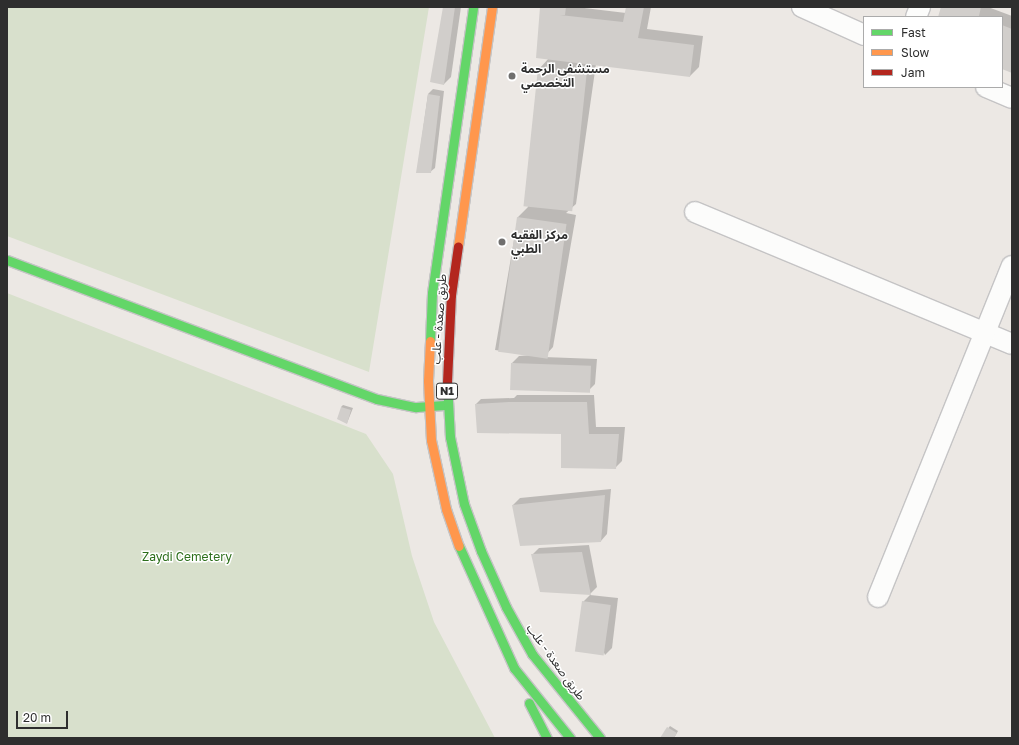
<!DOCTYPE html>
<html>
<head>
<meta charset="utf-8">
<style>
	body { margin:0 }
	#map { position:relative; width:1019px; height:745px; overflow:hidden; background:#ece8e4; font-family:"Golos Text","Noto Sans Arabic",sans-serif }
	div>[style] { position:absolute }
	.cemetery>* { inset:0; background:#d8e0cc }
	.shadow>* { inset:0; background:#0003 }
	.building>* { inset:0; background:#d1cecb; transform-origin:0 0 }
	.roads { filter:drop-shadow(1px 0 #c5c4c5) drop-shadow(-1px 0 #c5c4c5) drop-shadow(0 1px #c5c4c5) drop-shadow(0 -1px #c5c4c5) }
	.street>* { height:20px; margin:-10px; padding:0 10px; transform-origin:10px; border-radius:10px; background:#fcfcfb }
	.fast>* { height:9px; margin:-4.5px; padding:0 4.5px; transform-origin:4.5px; border-radius:4.5px; background:#63d668 }
	.slow>* { height:9px; margin:-4.5px; padding:0 4.5px; transform-origin:4.5px; border-radius:4.5px; background:#ff974d }
	.jam>* { height:9px; margin:-4.5px; padding:0 4.5px; transform-origin:4.5px; border-radius:4.5px; background:#b3261e }
	.dots>* { width:11px; height:11px; translate:-50% -50%; box-sizing:border-box; border:2px solid #fff; border-radius:50% }
	span { translate:-50% -50%; white-space:nowrap; text-align:center; line-height:1.15; -webkit-text-stroke:3px #fff; paint-order:stroke }
	.shield-label span { padding:1px 3px; background:#fff; border:1px solid; border-radius:3px; -webkit-text-stroke-width:0 }
	.shield-label { font-size:11px; color:#2e2e2e; font-weight:700 }
	.poi-label { font-size:12px; color:#2e2e2e; font-weight:700 }
	.left { translate:0 -50%; text-align:left }
	.street-label { font-size:12px; color:#2e2e2e }
	.park-label { font-size:12px; color:#2c6e1b }
	.frame { position:absolute; inset:0; border:8px solid #2e2e2e; pointer-events:none }
	.legend { position:absolute; left:863px; top:16px; width:140px; height:72px; box-sizing:border-box; background:#fff; border:1px solid #ababab; margin:0; padding:5px 7px; list-style:none; font-size:12px; color:#2e2e2e }
	.legend li { display:flex; align-items:center; gap:8px; height:20px }
	.legend b { width:20px; border:1px solid #ababab }
	.scale { position:absolute; left:16px; top:711px; width:52px; height:18px; box-sizing:border-box; border:2px solid #2e2e2e; border-top:0; padding-left:5px; font-size:12px; line-height:14px; white-space:nowrap; color:#2e2e2e; -webkit-text-stroke:3px #fff; paint-order:stroke }
</style>
</head>
<body>
<div id="map">
	<div class="cemetery">
		<div style="clip-path:polygon(7px 7px,429px 7px,369px 372px,7px 236px)"></div>
		<div style="clip-path:polygon(7px 293px,366px 434px,393px 474px,412px 556px,434px 622px,495px 738px,7px 738px)"></div>
	</div>
	<div class="shadow">
		<div style="clip-path:polygon(444px 7px,461px 7px,451px 77px,444px 84px)"></div>
		<div style="clip-path:polygon(541px 7px,576px 7px,626px 13px,627px 7px,651px 7px,647px 29px,703px 36px,699px 67px,690px 76px,596px 64px,576px 204px,566px 213px,576px 215px,553px 347px,544px 357px,597px 359px,595px 384px,588px 391px,512px 363px,519px 356px,533px 355px,495px 350px,518px 217px,528px 207px,539px 69px,549px 58px)"></div>
		<div style="clip-path:polygon(942px 7px,988px 7px,1012px 16px,1012px 72px,1002px 67px,1002px 17px,939px 17px)"></div>
		<div style="clip-path:polygon(433px 89px,444px 91px,435px 168px,430px 172px,417px 172px,428px 94px)"></div>
		<div style="clip-path:polygon(517px 395px,594px 395px,596px 427px,625px 427px,622px 461px,615px 468px,562px 433px,476px 404px,481px 399px,514px 398px)"></div>
		<div style="clip-path:polygon(343px 405px,353px 408px,347px 423px,341px 407px)"></div>
		<div style="clip-path:polygon(611px 489px,607px 534px,600px 542px,513px 505px,520px 498px)"></div>
		<div style="clip-path:polygon(589px 545px,597px 587px,590px 594px,532px 555px,539px 548px)"></div>
		<div style="clip-path:polygon(590px 595px,618px 598px,612px 648px,605px 655px,583px 602px)"></div>
		<div style="clip-path:polygon(670px 726px,678px 731px,674px 738px,661px 738px)"></div>
	</div>
	<div class="building">
		<div style="clip-path:polygon(443px 7px,455px 7px,444px 85px,430px 82px)"></div>
		<div style="clip-path:polygon(540px 7px,566px 7px,565px 15px,560px 15px,623px 22px,626px 7px,644px 7px,638px 38px,694px 45px,690px 77px,536px 58px)"></div>
		<div style="clip-path:polygon(941px 7px,981px 7px,979px 16px,981px 17px,938px 17px)"></div>
		<div style="clip-path:polygon(1002px 25px,1012px 29px,1012px 73px,1002px 69px)"></div>
		<div style="left:538px;top:68px;width:49px;height:139px;rotate:6deg"></div>
		<div style="clip-path:polygon(428px 94px,440px 96px,431px 173px,416px 173px)"></div>
		<div style="left:517px;top:217px;width:50px;height:136px;rotate:8deg"></div>
		<div style="left:511px;top:363px;width:80px;height:27px;rotate:2deg"></div>
		<div style="clip-path:polygon(509px 402px,587px 402px,589px 434px,619px 434px,616px 469px,561px 468px,561px 434px,477px 433px,475px 404px)"></div>
		<div style="clip-path:polygon(341px 407px,351px 410px,347px 424px,337px 419px)"></div>
		<div style="clip-path:polygon(605px 495px,601px 542px,520px 546px,512px 505px)"></div>
		<div style="clip-path:polygon(582px 552px,591px 595px,540px 592px,531px 554px)"></div>
		<div style="left:582px;top:601px;width:29px;height:51px;rotate:8deg"></div>
		<div style="clip-path:polygon(667px 727px,677px 733px,674px 738px,660px 738px)"></div>
	</div>
	<div class="roads">
		<div class="street">
			<div style="left:802px;top:7px;width:68px;rotate:24.3deg"></div>
			<div style="left:916px;top:17px;width:11px;rotate:-68deg"></div>
			<div style="left:986px;top:87px;width:28px;rotate:23deg"></div>
			<div style="left:695px;top:212px;width:343px;rotate:22.6deg"></div>
			<div style="left:878px;top:597px;width:357px;rotate:-68deg"></div>
		</div>
		<div class="fast">
			<div style="left:7px;top:260px;width:395px;rotate:20.6deg"></div>
			<div style="left:377px;top:399px;width:40px;rotate:12deg"></div>
			<div style="left:416px;top:407px;width:32px;rotate:-4deg"></div>
			<div style="left:430px;top:341px;width:48px;rotate:-87.6deg"></div>
			<div style="left:432px;top:293px;width:289px;rotate:-81.8deg"></div>
			<div style="left:447px;top:382px;width:55px;rotate:86.9deg"></div>
			<div style="left:450px;top:437px;width:68px;rotate:78.2deg"></div>
			<div style="left:464px;top:504px;width:50px;rotate:70.1deg"></div>
			<div style="left:481px;top:551px;width:61px;rotate:65.9deg"></div>
			<div style="left:506px;top:607px;width:54px;rotate:61deg"></div>
			<div style="left:532px;top:654px;width:108px;rotate:51deg"></div>
			<div style="left:459px;top:546px;width:134px;rotate:65.7deg"></div>
			<div style="left:514px;top:668px;width:90px;rotate:51.3deg"></div>
			<div style="left:529px;top:703px;width:39px;rotate:63deg"></div>
		</div>
		<div class="slow">
			<div style="left:458px;top:246px;width:241px;rotate:-81.9deg"></div>
			<div style="left:430px;top:341px;width:40px;rotate:92.9deg"></div>
			<div style="left:428px;top:381px;width:59px;rotate:87.1deg"></div>
			<div style="left:431px;top:440px;width:71px;rotate:77.7deg"></div>
			<div style="left:446px;top:509px;width:39px;rotate:71deg"></div>
		</div>
		<div class="jam">
			<div style="left:447px;top:382px;width:87px;rotate:-87.4deg"></div>
			<div style="left:451px;top:295px;width:49px;rotate:-81.9deg"></div>
		</div>
	</div>
	<div class="dots">
		<div style="left:512px;top:76px;background:#706f6e"></div>
		<div style="left:502px;top:242px;background:#706f6e"></div>
	</div>
	<div class="shield-label">
		<span style="left:447px;top:391px">N1</span>
	</div>
	<div class="poi-label">
		<span class="left" style="left:521px;top:76px">مستشفى الرحمة<br>التخصصي</span>
		<span class="left" style="left:511px;top:242px">مركز الفقيه<br>الطبي</span>
	</div>
	<div class="street-label">
		<span style="left:439px;top:319px;rotate:-86deg">طريق صعدة - علب</span>
		<span style="left:556px;top:662px;rotate:54deg">طريق صعدة - علب</span>
	</div>
	<div class="park-label">
		<span style="left:187px;top:557px">Zaydi Cemetery</span>
	</div>
	<div class="frame"></div>
	<ul class="legend">
	<li><b style="height:5px;background:#63d668"></b>Fast</li>
	<li><b style="height:5px;background:#ff974d"></b>Slow</li>
	<li><b style="height:5px;background:#b3261e"></b>Jam</li>
	</ul>
	<div class="scale">20 m</div>
</div>
</body>
</html>
